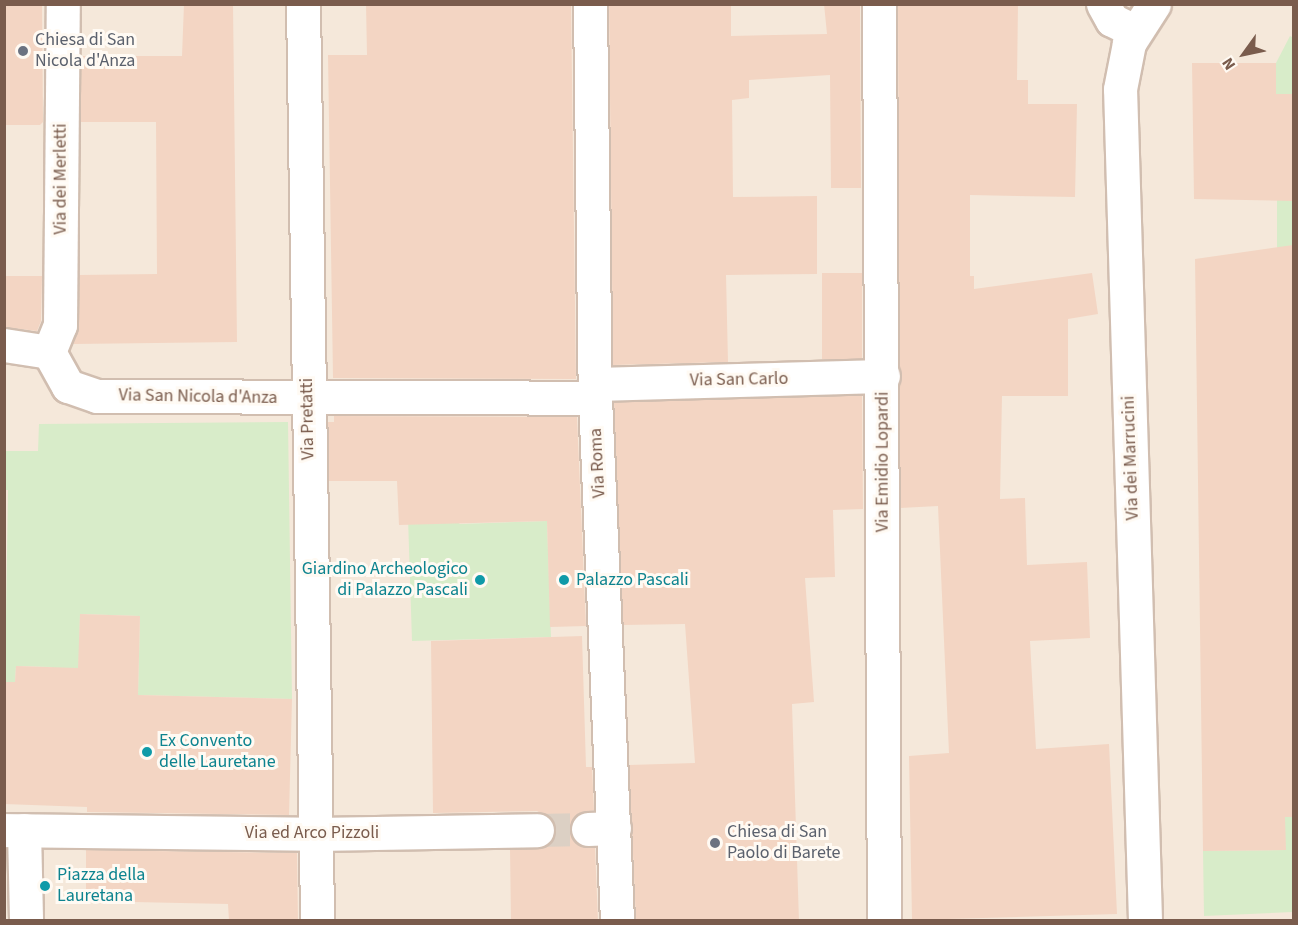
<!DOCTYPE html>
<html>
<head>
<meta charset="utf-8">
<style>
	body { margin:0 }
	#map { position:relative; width:1298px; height:925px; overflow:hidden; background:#fdf6ec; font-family:"Source Sans 3",sans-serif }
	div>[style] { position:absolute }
	.residential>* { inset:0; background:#f5e8da; transform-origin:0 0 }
	.green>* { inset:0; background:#d8ecc9; transform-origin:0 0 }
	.building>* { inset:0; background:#f3d5c3; transform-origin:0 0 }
	.pedestrian-tunnel>* { height:33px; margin-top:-16.5px; transform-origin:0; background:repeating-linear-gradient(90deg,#dcd0c4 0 33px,transparent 0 49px) }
	.roads { filter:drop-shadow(2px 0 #d1beb0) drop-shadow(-2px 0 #d1beb0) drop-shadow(0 2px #d1beb0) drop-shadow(0 -2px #d1beb0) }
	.pedestrian>* { height:33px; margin:-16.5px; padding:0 16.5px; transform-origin:16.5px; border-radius:16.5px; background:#fff }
	.minor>* { height:33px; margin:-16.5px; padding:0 16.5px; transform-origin:16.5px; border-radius:16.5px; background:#fff }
	.dots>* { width:16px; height:16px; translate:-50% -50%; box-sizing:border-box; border:3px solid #fffaf3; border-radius:50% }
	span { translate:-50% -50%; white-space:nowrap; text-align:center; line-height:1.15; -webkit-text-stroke:6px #fffaf3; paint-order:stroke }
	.worship-label { font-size:18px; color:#5b616d }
	.left { translate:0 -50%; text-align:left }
	.street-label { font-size:18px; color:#7a5c4d }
	.culture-label { font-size:18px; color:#0d838f }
	.right { translate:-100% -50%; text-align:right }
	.frame { position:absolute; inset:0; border:6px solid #7a5c4d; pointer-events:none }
	.north { position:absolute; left:1214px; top:24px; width:60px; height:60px; -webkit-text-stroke:4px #fffaf3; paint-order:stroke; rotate:237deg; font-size:16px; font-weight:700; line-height:24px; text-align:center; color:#7a5c4d }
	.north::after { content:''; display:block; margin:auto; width:21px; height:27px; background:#7a5c4d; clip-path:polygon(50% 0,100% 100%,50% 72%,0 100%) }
</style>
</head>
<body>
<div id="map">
	<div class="residential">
		<div style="left:5px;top:5px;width:1288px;height:915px"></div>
	</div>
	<div class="green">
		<div style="clip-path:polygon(1290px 36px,1294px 38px,1293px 124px,1293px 94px,1276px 94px,1276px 63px)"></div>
		<div style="left:1277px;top:188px;width:16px;height:64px"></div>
		<div style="clip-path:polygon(288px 422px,292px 699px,138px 695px,140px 616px,80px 614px,78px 694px,51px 667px,16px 666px,15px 682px,5px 682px,8px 490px,5px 490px,5px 451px,38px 451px,39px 424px)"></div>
		<div style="clip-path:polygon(407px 487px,460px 524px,547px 521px,551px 637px,412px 641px)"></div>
		<div style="clip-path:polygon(1285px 817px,1293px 817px,1293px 912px,1204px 916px,1203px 851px,1285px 850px)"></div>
	</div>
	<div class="building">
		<div style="clip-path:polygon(4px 4px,42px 4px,43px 122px,40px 125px,4px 125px)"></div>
		<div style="clip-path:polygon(184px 4px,233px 4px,237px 342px,73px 344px,79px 325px,79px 275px,157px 274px,156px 122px,81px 122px,81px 56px,182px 56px)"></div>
		<div style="clip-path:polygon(366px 4px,571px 4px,576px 379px,333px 378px,328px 55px,367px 55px)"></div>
		<div style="clip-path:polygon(609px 4px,731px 4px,731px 36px,827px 34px,824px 4px,860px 4px,861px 188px,831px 188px,830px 75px,749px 80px,749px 98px,732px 100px,733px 197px,817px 196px,817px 274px,726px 275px,728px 362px,613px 365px)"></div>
		<div style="clip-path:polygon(898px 4px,1018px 4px,1017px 80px,1028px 80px,1028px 104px,1077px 104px,1075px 197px,970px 195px,970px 276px,974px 276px,974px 289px,1092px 273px,1098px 314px,1068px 319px,1068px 396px,1002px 396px,1000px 499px,1025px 498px,1027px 565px,1087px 562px,1090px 638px,1030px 641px,1036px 749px,1109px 744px,1117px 914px,912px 920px,909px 756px,949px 753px,938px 506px,900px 508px)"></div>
		<div style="clip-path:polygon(1192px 63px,1276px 63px,1276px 94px,1293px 94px,1293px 201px,1194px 199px)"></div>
		<div style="clip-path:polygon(1293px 245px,1293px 817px,1285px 817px,1286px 850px,1203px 851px,1195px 259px)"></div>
		<div style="left:822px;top:273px;width:40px;height:86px"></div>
		<div style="clip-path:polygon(4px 276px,42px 276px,41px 321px,37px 331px,4px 327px)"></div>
		<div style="clip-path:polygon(862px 395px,863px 509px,833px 510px,835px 577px,805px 578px,814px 702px,792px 704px,799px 921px,636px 921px,629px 765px,695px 763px,685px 624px,623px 625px,614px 402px)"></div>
		<div style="clip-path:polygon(334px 416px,577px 417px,586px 626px,550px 627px,547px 521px,399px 525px,397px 481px,329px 481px,328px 422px,334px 422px)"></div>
		<div style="clip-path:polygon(80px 614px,140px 616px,138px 695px,292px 699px,289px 815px,87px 812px,87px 807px,4px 804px,4px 682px,15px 682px,16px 666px,78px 668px)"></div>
		<div style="clip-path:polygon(582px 636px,586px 767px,592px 767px,594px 810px,578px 814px,569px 830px,579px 845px,595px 847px,598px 921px,511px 921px,510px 849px,546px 846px,556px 829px,553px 820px,537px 811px,433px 813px,431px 641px)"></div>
		<div style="clip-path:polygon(86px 850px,297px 853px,298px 921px,229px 921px,228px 904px,86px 901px)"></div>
	</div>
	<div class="pedestrian-tunnel">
		<div style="left:537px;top:830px;width:51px;rotate:-1.1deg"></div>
	</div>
	<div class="roads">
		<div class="pedestrian">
			<div style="left:588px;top:829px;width:26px;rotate:-2deg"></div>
			<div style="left:316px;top:834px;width:221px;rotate:-1deg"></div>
		</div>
		<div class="minor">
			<div style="left:303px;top:4px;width:916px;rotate:89.12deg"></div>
			<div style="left:590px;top:4px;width:394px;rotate:89.3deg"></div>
			<div style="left:595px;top:398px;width:522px;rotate:87.59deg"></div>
			<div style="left:879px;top:4px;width:916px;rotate:89.69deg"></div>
			<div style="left:1103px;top:4px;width:18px;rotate:61deg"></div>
			<div style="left:1112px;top:20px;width:25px;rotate:26deg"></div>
			<div style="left:4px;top:345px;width:46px;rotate:8.8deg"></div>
			<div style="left:49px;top:352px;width:39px;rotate:61deg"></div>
			<div style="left:68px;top:386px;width:31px;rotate:19deg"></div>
			<div style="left:97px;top:396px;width:498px;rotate:0.2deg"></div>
			<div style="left:49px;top:352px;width:29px;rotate:-68deg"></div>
			<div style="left:60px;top:325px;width:321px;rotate:-89.5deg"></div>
			<div style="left:595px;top:384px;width:288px;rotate:-1.6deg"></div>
			<div style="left:4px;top:830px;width:312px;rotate:0.7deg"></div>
			<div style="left:24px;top:830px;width:90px;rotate:88.7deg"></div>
			<div style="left:1145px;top:920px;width:831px;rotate:-91.72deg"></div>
			<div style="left:1120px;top:89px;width:47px;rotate:-78.9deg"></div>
			<div style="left:1129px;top:43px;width:46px;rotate:-57.3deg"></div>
		</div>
	</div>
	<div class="dots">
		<div style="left:23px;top:51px;background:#6b7280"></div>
		<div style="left:480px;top:580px;background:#0f9aa8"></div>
		<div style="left:564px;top:580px;background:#0f9aa8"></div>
		<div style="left:147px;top:752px;background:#0f9aa8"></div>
		<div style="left:715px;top:843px;background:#6b7280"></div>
		<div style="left:45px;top:886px;background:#0f9aa8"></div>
	</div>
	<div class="worship-label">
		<span class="left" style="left:35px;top:51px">Chiesa di San<br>Nicola d'Anza</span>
		<span class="left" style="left:727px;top:843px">Chiesa di San<br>Paolo di Barete</span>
	</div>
	<div class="street-label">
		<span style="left:61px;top:179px;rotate:-90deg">Via dei Merletti</span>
		<span style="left:739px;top:380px;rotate:-1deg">Via San Carlo</span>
		<span style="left:198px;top:397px;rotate:1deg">Via San Nicola d'Anza</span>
		<span style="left:308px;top:419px;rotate:-91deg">Via Pretatti</span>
		<span style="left:1131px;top:458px;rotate:-92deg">Via dei Marrucini</span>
		<span style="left:883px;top:462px;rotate:-90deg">Via Emidio Lopardi</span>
		<span style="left:598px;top:463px;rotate:-93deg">Via Roma</span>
		<span style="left:312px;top:833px">Via ed Arco Pizzoli</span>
	</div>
	<div class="culture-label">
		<span class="right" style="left:468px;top:580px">Giardino Archeologico<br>di Palazzo Pascali</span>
		<span class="left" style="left:576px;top:580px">Palazzo Pascali</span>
		<span class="left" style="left:159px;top:752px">Ex Convento<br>delle Lauretane</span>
		<span class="left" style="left:57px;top:886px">Piazza della<br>Lauretana</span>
	</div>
	<div class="frame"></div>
	<div class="north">N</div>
</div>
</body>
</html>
